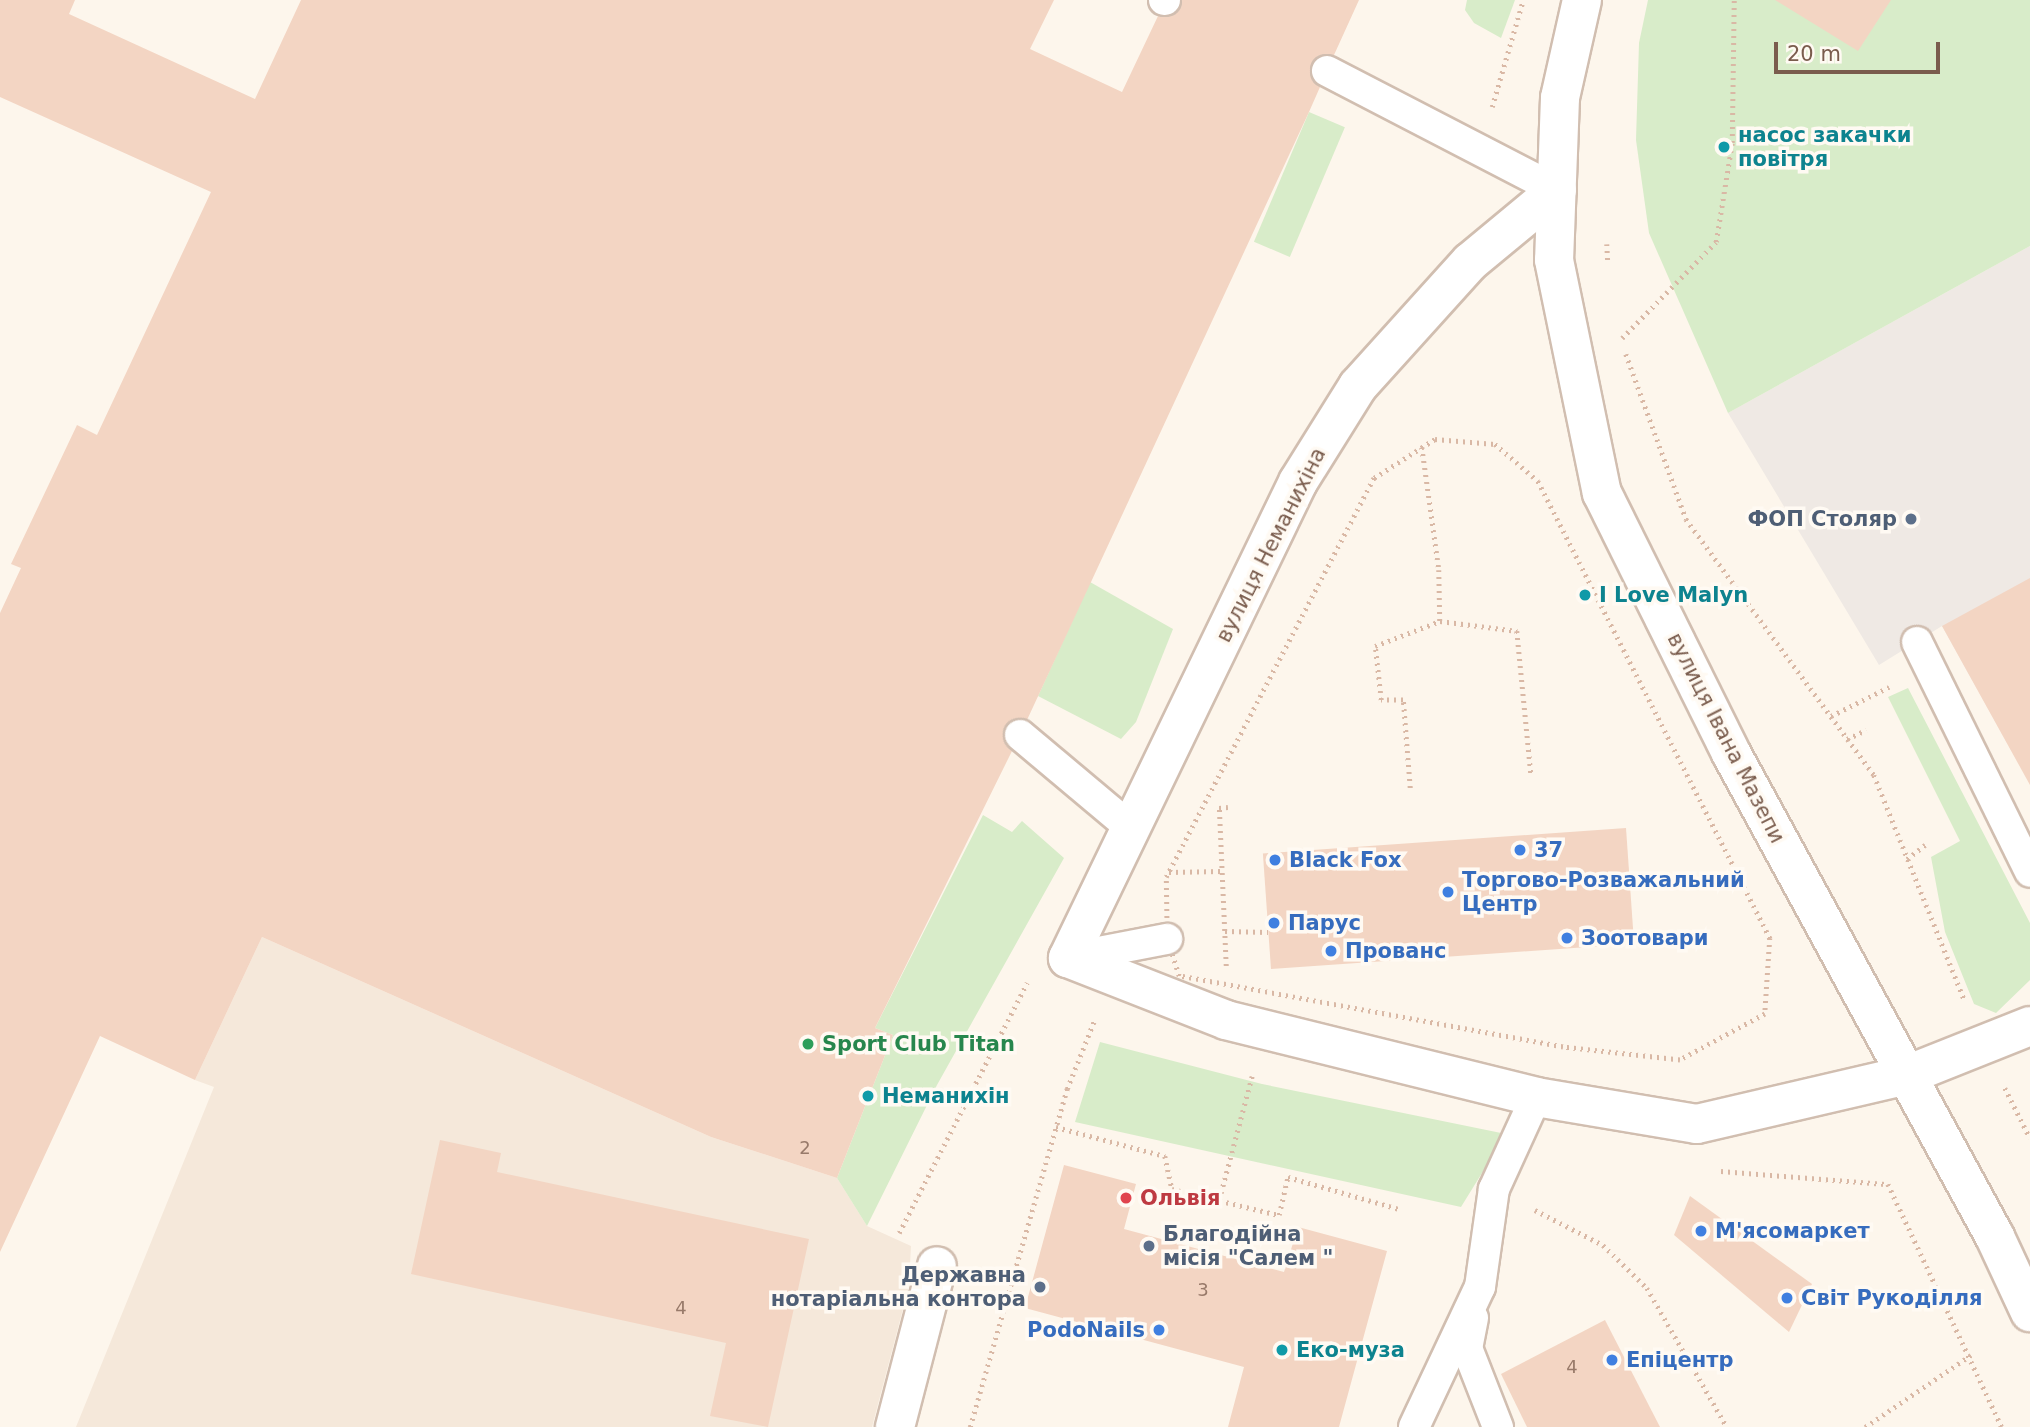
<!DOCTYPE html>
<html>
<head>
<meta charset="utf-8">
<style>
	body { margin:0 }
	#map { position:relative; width:2030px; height:1427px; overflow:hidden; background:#fdf6ec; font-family:"DejaVu Sans",sans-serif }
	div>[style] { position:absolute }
	.residential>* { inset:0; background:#f5e8da }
	.industrial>* { inset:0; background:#efe9e4 }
	.green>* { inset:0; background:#d8ecc9; transform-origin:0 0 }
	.building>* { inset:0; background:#f3d5c3; transform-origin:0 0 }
	.path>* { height:4.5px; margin-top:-2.25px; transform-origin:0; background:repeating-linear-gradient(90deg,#d9b8a5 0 2px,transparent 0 7px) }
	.roads { filter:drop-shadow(2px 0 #d1beb0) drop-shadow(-2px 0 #d1beb0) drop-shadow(0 2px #d1beb0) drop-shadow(0 -2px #d1beb0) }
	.service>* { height:30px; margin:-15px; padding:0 15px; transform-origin:15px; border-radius:15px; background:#fff }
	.minor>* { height:38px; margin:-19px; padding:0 19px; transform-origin:19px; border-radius:19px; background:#fff }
	.secondary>* { height:38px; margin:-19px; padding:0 19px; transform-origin:19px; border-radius:19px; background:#fff }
	.dots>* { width:19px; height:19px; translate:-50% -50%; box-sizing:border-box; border:4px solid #fffaf3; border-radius:50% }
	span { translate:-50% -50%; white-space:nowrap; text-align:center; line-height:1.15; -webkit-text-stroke:7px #fffaf3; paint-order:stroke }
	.number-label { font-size:18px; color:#987a6a }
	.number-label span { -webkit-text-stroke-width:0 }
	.culture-label { font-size:21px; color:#0d838f; font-weight:700 }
	.left { translate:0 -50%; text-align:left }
	.service-label { font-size:21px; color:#4e5e75; font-weight:700 }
	.right { translate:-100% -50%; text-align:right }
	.street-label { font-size:21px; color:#7a5c4d }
	.shop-label { font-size:21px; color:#366cbe; font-weight:700 }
	.leisure-label { font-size:21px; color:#27864d; font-weight:700 }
	.health-label { font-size:21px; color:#be3a42; font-weight:700 }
	.scale { position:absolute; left:1774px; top:42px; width:166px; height:32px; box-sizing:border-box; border:4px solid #7a5c4d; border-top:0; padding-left:9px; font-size:21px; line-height:24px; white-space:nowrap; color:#7a5c4d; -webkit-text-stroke:5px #fffaf3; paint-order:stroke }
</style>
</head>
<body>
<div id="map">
	<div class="residential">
		<div style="clip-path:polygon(262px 937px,711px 1137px,837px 1178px,867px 1226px,911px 1246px,909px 1286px,872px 1427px,76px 1427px,214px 1087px,195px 1080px)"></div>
	</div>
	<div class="industrial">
		<div style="clip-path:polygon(2030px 246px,2030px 784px,1942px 626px,1879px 665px,1728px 413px)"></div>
	</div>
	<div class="green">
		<div style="clip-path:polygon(1467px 0,1515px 0,1501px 38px,1474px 23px,1465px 10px)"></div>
		<div style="clip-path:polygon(1648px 0,2030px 0,2030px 246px,1728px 413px,1649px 233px,1636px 140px,1639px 43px)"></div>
		<div style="left:1309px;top:112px;width:39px;height:141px;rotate:23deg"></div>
		<div style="clip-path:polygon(1090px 582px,1173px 629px,1136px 722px,1121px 739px,1038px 696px)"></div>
		<div style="clip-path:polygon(1908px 688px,2030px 923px,2030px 980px,1996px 1013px,1974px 1004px,1945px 932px,1931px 857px,1960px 841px,1888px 697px)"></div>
		<div style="clip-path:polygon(983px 815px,1012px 832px,1022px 821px,1064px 858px,937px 1085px,867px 1226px,837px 1178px,893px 1035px,875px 1028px)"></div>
		<div style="clip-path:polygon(1100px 1042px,1262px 1084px,1506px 1134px,1461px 1207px,1075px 1122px)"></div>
	</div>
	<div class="building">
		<div style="clip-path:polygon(0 0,75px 0,69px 14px,255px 99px,301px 0,1054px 0,1030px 49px,1122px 92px,1158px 16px,1174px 15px,1182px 0,1359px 0,1334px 55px,1318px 56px,1311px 64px,1312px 80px,1320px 87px,1309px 112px,1027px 720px,1013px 719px,1003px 731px,1012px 751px,875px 1028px,893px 1035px,837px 1178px,711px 1137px,262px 937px,195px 1080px,100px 1036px,0 1252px,0 613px,21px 568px,11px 564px,77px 425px,97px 435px,211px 192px,0 97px)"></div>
		<div style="clip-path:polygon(1775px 0,1891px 0,1858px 51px)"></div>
		<div style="clip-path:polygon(2030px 578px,2030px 785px,1942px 626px)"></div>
		<div style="left:1626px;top:828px;width:116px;height:364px;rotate:86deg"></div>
		<div style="clip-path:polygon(440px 1140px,501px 1153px,497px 1172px,809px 1239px,768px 1427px,710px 1416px,726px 1343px,411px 1274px)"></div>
		<div style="clip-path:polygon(1064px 1165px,1136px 1184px,1124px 1229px,1284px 1272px,1298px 1227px,1387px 1251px,1339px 1427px,1228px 1427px,1244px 1367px,1025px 1308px)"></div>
		<div style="clip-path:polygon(1690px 1196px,1812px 1284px,1789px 1332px,1674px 1235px)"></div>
		<div style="clip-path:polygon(1605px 1320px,1660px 1427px,1527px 1427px,1501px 1374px)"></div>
	</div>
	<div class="path">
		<div style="left:1492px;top:107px;width:111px;rotate:-73.8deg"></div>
		<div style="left:1607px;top:244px;width:20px;rotate:87deg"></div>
		<div style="left:1622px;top:338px;width:134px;rotate:-45.6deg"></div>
		<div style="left:1716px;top:242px;width:100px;rotate:-80.8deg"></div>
		<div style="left:1732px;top:143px;width:143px;rotate:-89.2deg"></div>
		<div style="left:1626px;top:354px;width:176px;rotate:70deg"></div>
		<div style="left:1686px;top:519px;width:318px;rotate:53.7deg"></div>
		<div style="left:1874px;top:775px;width:244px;rotate:68.1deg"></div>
		<div style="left:1435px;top:439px;width:60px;rotate:4.8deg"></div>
		<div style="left:1495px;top:444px;width:57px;rotate:40.7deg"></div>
		<div style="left:1538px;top:481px;width:513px;rotate:63.08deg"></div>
		<div style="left:1770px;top:938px;width:76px;rotate:93.8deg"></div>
		<div style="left:1765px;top:1014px;width:97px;rotate:151.6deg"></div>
		<div style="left:1680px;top:1060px;width:118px;rotate:-173.7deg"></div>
		<div style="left:1563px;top:1047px;width:391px;rotate:-169.5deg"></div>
		<div style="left:1179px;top:976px;width:39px;rotate:-108deg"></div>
		<div style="left:1167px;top:939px;width:62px;rotate:-90.9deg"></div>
		<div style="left:1166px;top:877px;width:450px;rotate:-62.5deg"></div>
		<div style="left:1374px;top:478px;width:72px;rotate:-32.6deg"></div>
		<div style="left:1422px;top:447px;width:124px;rotate:82.1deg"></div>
		<div style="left:1439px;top:570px;width:51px;rotate:88.9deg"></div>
		<div style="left:1440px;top:621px;width:78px;rotate:7.4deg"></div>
		<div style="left:1517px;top:631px;width:145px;rotate:84.4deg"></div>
		<div style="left:1831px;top:716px;width:65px;rotate:-26.6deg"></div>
		<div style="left:1847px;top:739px;width:21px;rotate:-25deg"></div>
		<div style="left:1410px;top:788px;width:88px;rotate:-94.5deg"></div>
		<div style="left:1403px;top:700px;width:22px;rotate:180deg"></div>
		<div style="left:1381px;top:700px;width:54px;rotate:-96.3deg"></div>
		<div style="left:1375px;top:646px;width:70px;rotate:-21deg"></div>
		<div style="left:1907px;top:859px;width:23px;rotate:-38deg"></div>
		<div style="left:1169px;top:872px;width:53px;rotate:-1.1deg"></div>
		<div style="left:1225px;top:931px;width:43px;rotate:1.3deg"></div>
		<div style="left:1226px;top:966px;width:158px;rotate:-92.5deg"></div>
		<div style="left:1219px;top:808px;width:9px;rotate:-6deg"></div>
		<div style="left:2005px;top:1088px;width:56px;rotate:63.4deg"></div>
		<div style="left:1056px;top:1127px;width:113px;rotate:14.9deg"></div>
		<div style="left:1165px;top:1156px;width:34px;rotate:78deg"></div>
		<div style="left:1172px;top:1189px;width:110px;rotate:13.7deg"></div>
		<div style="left:1279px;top:1215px;width:39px;rotate:-77deg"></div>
		<div style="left:1288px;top:1177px;width:116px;rotate:16.1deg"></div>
		<div style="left:1721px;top:1171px;width:168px;rotate:4.5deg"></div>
		<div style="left:1888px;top:1184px;width:268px;rotate:64.9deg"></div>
		<div style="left:1219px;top:1200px;width:128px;rotate:-75.1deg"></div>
		<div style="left:1535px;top:1210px;width:76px;rotate:27.2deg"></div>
		<div style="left:1603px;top:1245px;width:62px;rotate:44.3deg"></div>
		<div style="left:1647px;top:1288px;width:160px;rotate:60.1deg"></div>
		<div style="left:899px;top:1233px;width:281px;rotate:-62.9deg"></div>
		<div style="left:970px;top:1427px;width:352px;rotate:-74deg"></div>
		<div style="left:1067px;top:1089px;width:73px;rotate:-68.3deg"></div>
		<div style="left:1865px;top:1427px;width:128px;rotate:-34.2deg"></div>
	</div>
	<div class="roads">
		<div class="service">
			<div style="left:1164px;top:0;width:1px"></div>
			<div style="left:1327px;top:71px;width:259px;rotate:27.4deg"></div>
			<div style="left:1917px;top:642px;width:256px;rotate:63.8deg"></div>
			<div style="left:1020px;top:735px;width:145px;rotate:40deg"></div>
			<div style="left:1068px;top:958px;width:101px;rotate:-10.9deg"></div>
			<div style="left:1473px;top:1318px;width:31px;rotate:101deg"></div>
			<div style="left:1467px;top:1348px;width:85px;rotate:68.6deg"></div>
			<div style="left:1414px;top:1427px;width:155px;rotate:-64.8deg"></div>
			<div style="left:1480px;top:1287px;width:99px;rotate:-81.9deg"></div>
			<div style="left:1494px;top:1189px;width:101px;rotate:-65.5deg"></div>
		</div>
		<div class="minor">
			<div style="left:1557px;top:190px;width:113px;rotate:140.4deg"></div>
			<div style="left:1470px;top:262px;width:167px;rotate:132.1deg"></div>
			<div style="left:1358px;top:386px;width:113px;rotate:122deg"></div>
			<div style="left:1298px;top:482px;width:529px;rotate:115.79deg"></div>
			<div style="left:1068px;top:958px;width:170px;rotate:21.4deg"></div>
			<div style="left:1226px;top:1020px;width:319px;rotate:13.9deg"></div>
			<div style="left:1536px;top:1097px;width:163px;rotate:9.5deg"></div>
			<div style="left:1697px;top:1124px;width:216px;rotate:-13.1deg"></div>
			<div style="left:1907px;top:1075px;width:132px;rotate:-21.7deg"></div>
			<div style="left:895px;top:1427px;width:166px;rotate:-75.4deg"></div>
		</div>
		<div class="secondary">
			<div style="left:1582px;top:0;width:100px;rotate:102.7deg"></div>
			<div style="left:1560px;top:98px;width:162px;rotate:92.1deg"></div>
			<div style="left:1554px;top:260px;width:238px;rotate:78.4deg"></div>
			<div style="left:1602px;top:493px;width:290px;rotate:63.6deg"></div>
			<div style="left:1731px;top:753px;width:551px;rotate:61.39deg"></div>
			<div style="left:1995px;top:1237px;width:83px;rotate:65deg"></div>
		</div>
	</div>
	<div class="dots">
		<div style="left:1724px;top:147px;background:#0f9aa8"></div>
		<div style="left:1911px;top:519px;background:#5c6f8a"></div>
		<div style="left:1585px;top:595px;background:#0f9aa8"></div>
		<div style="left:1520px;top:850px;background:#3f7fe0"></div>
		<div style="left:1275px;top:860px;background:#3f7fe0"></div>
		<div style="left:1448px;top:892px;background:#3f7fe0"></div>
		<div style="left:1274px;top:923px;background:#3f7fe0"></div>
		<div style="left:1567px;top:938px;background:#3f7fe0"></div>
		<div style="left:1331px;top:951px;background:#3f7fe0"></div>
		<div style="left:808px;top:1044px;background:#2e9e5b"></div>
		<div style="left:868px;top:1096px;background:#0f9aa8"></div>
		<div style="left:1126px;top:1198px;background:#e0444e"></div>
		<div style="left:1701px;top:1231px;background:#3f7fe0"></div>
		<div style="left:1149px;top:1246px;background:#5c6f8a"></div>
		<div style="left:1040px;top:1287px;background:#5c6f8a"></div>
		<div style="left:1787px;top:1298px;background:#3f7fe0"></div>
		<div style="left:1159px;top:1330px;background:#3f7fe0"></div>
		<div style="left:1282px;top:1350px;background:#0f9aa8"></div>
		<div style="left:1612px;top:1360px;background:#3f7fe0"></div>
	</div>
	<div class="number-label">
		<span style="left:805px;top:1148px">2</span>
		<span style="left:1203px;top:1290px">3</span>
		<span style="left:681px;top:1308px">4</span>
		<span style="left:1572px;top:1367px">4</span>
	</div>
	<div class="culture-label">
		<span class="left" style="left:1738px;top:147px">насос закачки<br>повітря</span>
		<span class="left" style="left:1599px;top:595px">I Love Malyn</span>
		<span class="left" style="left:882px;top:1096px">Неманихін</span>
		<span class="left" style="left:1296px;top:1350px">Еко-муза</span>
	</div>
	<div class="service-label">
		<span class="right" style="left:1897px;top:519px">ФОП Столяр</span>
		<span class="left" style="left:1163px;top:1246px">Благодійна<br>місія "Салем "</span>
		<span class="right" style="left:1026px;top:1287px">Державна<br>нотаріальна контора</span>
	</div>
	<div class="street-label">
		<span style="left:1271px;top:545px;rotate:-63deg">вулиця Неманихіна</span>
		<span style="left:1726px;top:738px;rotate:63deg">вулиця Івана Мазепи</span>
	</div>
	<div class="shop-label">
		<span class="left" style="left:1534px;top:850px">37</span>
		<span class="left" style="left:1289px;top:860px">Black Fox</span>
		<span class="left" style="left:1462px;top:892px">Торгово-Розважальний<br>Центр</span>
		<span class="left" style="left:1288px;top:923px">Парус</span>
		<span class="left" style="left:1581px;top:938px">Зоотовари</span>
		<span class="left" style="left:1345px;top:951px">Прованс</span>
		<span class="left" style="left:1715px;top:1231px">М'ясомаркет</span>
		<span class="left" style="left:1801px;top:1298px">Світ Рукоділля</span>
		<span class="right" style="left:1145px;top:1330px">PodoNails</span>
		<span class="left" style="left:1626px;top:1360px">Епіцентр</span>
	</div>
	<div class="leisure-label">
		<span class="left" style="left:822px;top:1044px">Sport Club Titan</span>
	</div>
	<div class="health-label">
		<span class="left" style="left:1140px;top:1198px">Ольвія</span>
	</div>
	<div class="scale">20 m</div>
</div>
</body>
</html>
